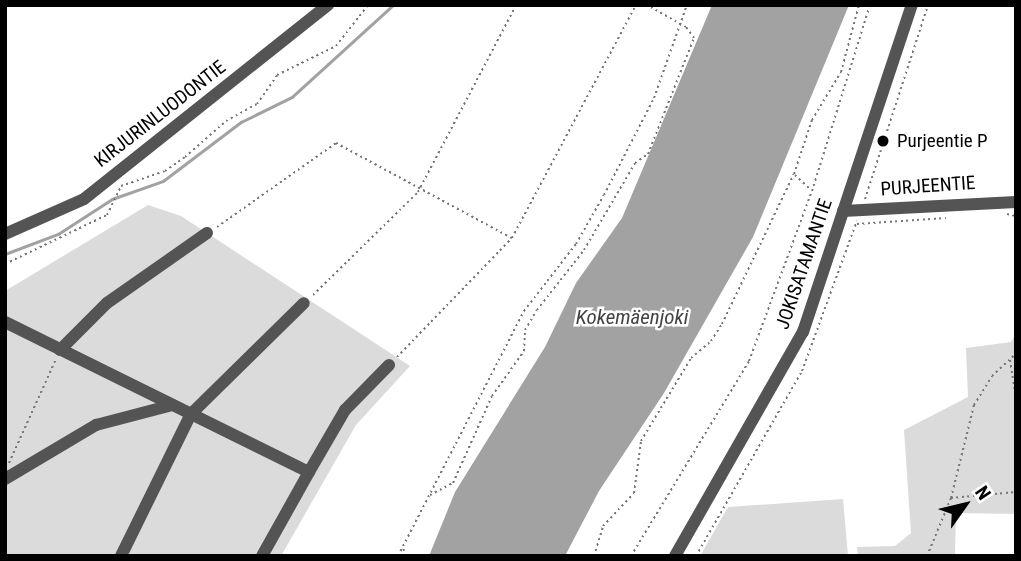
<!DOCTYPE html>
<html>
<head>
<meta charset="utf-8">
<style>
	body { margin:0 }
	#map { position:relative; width:1021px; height:561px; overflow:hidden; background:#fff; font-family:"Roboto Condensed",sans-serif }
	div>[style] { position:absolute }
	.green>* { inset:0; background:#dbdbdb }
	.water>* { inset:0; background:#a2a2a2 }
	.stream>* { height:2.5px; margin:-1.25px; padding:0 1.25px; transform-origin:1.25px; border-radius:1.25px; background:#a2a2a2 }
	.path>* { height:2px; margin-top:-1px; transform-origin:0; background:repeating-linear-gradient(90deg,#767676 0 2px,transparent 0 5.5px) }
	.minor>* { height:12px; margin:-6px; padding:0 6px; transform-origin:6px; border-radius:6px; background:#545454 }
	.dots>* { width:19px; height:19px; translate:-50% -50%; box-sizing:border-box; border:4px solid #fff; border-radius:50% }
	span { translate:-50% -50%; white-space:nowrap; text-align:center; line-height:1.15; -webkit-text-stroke:5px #fff; paint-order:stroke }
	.street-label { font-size:19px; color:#000 }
	.poi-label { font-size:19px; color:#000 }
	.left { translate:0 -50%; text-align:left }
	.water-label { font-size:21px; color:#434343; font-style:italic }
	.frame { position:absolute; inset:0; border:7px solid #000; pointer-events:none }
	.north { position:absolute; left:930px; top:470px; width:70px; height:70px; -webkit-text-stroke:5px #fff; paint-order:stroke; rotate:56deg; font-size:19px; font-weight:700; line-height:28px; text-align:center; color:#000 }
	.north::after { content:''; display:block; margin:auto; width:24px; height:32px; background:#000; clip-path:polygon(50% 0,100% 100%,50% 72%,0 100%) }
</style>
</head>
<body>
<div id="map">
	<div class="green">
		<div style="clip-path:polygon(148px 205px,181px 216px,410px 366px,356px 425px,281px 556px,5px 556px,5px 291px)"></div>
		<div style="clip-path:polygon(1016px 333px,1016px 514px,956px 513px,955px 556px,858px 556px,857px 547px,895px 546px,911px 533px,904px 430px,968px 397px,966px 348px,1011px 342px)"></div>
		<div style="clip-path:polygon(843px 499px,848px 556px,700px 556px,728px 507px)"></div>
	</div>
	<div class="water">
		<div style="clip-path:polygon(712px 5px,849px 5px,753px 237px,664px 393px,599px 491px,565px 556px,429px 556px,455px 492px,545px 347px,576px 283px,622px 218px)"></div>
	</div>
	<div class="stream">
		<div style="left:5px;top:254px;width:57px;rotate:-20.7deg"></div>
		<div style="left:58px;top:234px;width:64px;rotate:-32.9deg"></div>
		<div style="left:112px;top:199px;width:54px;rotate:-19.4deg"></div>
		<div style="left:163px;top:181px;width:98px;rotate:-37.1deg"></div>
		<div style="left:241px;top:122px;width:57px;rotate:-26.1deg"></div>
		<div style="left:292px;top:97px;width:137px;rotate:-42.3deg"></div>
	</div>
	<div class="path">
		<div style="left:795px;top:175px;width:22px;rotate:43deg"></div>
		<div style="left:865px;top:199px;width:204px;rotate:-72deg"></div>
		<div style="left:1007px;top:214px;width:9px;rotate:13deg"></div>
		<div style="left:857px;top:224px;width:89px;rotate:-3.9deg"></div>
		<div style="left:217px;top:227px;width:146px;rotate:-35.2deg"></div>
		<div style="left:336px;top:143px;width:200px;rotate:28.4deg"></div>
		<div style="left:512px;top:238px;width:264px;rotate:-62deg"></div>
		<div style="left:5px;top:264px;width:113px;rotate:-25.7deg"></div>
		<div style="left:107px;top:215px;width:32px;rotate:-64deg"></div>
		<div style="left:121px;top:186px;width:46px;rotate:-18.8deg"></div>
		<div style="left:165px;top:171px;width:24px;rotate:-35deg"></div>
		<div style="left:185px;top:157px;width:55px;rotate:-41.3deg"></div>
		<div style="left:226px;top:121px;width:35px;rotate:-29deg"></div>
		<div style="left:257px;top:104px;width:35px;rotate:-55deg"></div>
		<div style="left:277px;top:75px;width:66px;rotate:-26.2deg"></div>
		<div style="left:336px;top:46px;width:52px;rotate:-52deg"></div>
		<div style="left:313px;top:295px;width:147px;rotate:-44.4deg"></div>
		<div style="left:418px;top:192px;width:211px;rotate:-62.3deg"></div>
		<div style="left:397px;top:357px;width:165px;rotate:-46deg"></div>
		<div style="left:1010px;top:360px;width:37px;rotate:81deg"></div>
		<div style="left:9px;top:463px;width:114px;rotate:-65.7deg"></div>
		<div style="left:430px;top:495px;width:26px;rotate:-28deg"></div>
		<div style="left:453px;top:483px;width:95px;rotate:-65.9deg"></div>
		<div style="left:492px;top:396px;width:55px;rotate:-54.6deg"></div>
		<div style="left:524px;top:351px;width:21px;rotate:-87deg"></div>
		<div style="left:525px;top:330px;width:23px;rotate:-59deg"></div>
		<div style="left:537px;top:310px;width:76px;rotate:-51.9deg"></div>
		<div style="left:584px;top:250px;width:101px;rotate:-59.6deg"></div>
		<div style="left:635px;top:163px;width:16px;rotate:-35deg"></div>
		<div style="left:648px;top:154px;width:125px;rotate:-68.4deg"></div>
		<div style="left:694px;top:38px;width:14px;rotate:-126deg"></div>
		<div style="left:686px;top:27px;width:45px;rotate:-150.6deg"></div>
		<div style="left:951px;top:498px;width:65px;rotate:-5.3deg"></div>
		<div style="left:398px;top:556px;width:276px;rotate:-62.8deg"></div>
		<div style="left:524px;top:311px;width:85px;rotate:-52.2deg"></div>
		<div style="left:576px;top:244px;width:56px;rotate:-60.3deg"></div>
		<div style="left:604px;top:195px;width:109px;rotate:-62.7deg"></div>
		<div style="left:654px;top:98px;width:99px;rotate:-70.5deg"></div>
		<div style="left:403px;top:556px;width:10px;rotate:-84deg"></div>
		<div style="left:594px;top:556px;width:31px;rotate:-73deg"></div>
		<div style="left:603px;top:526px;width:45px;rotate:-46.8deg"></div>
		<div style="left:634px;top:493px;width:52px;rotate:-82.3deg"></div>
		<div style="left:641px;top:441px;width:97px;rotate:-58.9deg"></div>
		<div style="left:691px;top:358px;width:26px;rotate:-40deg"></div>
		<div style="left:711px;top:341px;width:20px;rotate:-57deg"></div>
		<div style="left:722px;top:324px;width:166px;rotate:-64.4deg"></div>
		<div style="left:794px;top:174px;width:57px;rotate:-71.6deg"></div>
		<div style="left:812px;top:120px;width:56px;rotate:-58.9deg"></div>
		<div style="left:841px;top:72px;width:69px;rotate:-75deg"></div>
		<div style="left:631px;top:556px;width:228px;rotate:-58.8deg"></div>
		<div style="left:749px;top:361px;width:181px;rotate:-69.7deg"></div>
		<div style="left:812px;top:191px;width:195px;rotate:-72.7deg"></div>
		<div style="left:696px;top:556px;width:213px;rotate:-60.2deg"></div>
		<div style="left:802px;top:371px;width:160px;rotate:-69.9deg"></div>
		<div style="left:927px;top:556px;width:63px;rotate:-67.5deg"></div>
		<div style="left:951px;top:498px;width:96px;rotate:-76.1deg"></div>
		<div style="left:974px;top:405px;width:34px;rotate:-58deg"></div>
		<div style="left:992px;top:376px;width:33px;rotate:-43deg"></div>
	</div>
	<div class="minor">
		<div style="left:843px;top:211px;width:173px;rotate:-3deg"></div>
		<div style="left:5px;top:234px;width:86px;rotate:-23.9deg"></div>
		<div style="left:84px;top:199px;width:312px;rotate:-38.5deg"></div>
		<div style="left:5px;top:322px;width:339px;rotate:26.3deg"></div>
		<div style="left:309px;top:472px;width:96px;rotate:119.2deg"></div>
		<div style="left:60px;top:350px;width:66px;rotate:-45deg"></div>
		<div style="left:107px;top:303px;width:122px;rotate:-35deg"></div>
		<div style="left:309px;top:472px;width:72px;rotate:-59.9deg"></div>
		<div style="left:345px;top:410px;width:63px;rotate:-45.6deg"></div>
		<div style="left:5px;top:479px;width:106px;rotate:-30.7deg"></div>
		<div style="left:96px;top:425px;width:79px;rotate:-14.7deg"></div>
		<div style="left:121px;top:556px;width:158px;rotate:-63.8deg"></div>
		<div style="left:191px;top:414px;width:158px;rotate:-44.5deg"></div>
		<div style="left:675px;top:556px;width:258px;rotate:-60.3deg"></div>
		<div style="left:803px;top:332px;width:345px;rotate:-71.6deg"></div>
	</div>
	<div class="dots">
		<div style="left:883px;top:141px;background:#000"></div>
	</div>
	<div class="street-label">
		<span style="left:160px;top:114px;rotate:-38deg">KIRJURINLUODONTIE</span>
		<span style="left:928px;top:186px;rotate:-4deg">PURJEENTIE</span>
		<span style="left:804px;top:264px;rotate:-71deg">JOKISATAMANTIE</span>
	</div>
	<div class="poi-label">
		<span class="left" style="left:897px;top:141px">Purjeentie P</span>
	</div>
	<div class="water-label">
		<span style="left:632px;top:317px">Kokemäenjoki</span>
	</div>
	<div class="frame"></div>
	<div class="north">N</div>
</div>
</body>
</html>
